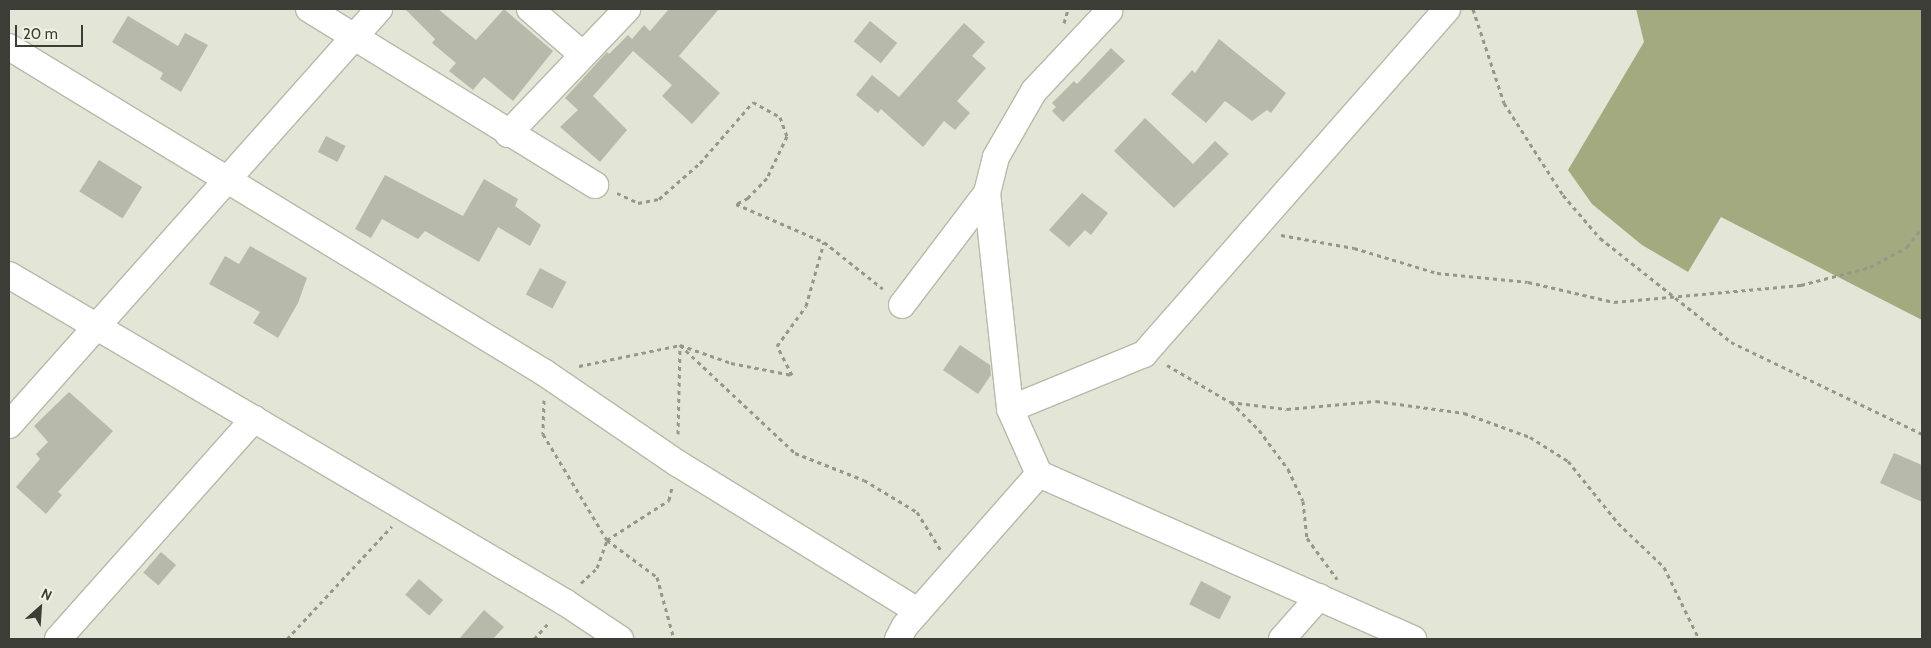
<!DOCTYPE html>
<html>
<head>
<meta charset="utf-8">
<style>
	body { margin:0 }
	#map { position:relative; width:1931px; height:648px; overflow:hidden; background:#e3e6d6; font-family:Cabin,sans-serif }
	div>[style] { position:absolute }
	.forest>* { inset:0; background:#a3aa80 }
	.building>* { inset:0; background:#b7baaa; transform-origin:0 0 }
	.path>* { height:3px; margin-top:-1.5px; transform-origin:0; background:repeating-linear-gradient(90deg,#95978c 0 4px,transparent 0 8px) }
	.roads { filter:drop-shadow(1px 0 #b7b9aa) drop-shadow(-1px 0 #b7b9aa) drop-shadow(0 1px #b7b9aa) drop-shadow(0 -1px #b7b9aa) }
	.street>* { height:26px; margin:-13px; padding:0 13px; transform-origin:13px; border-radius:13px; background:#fff }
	span { translate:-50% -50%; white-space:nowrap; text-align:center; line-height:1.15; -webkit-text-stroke:4px #f0f3e3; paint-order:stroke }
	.frame { position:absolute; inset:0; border:10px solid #3c3d37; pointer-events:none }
	.north { position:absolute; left:15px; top:583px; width:50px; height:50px; -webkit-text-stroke:4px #f0f3e3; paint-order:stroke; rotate:26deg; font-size:14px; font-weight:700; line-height:20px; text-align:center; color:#3c3d37 }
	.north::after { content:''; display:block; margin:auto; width:18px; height:22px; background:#3c3d37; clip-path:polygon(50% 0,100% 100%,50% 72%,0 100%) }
	.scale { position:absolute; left:15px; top:25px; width:68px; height:22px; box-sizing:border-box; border:2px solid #3c3d37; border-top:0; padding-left:6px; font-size:15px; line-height:18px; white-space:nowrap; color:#3c3d37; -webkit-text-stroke:4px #f0f3e3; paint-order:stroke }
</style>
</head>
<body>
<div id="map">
	<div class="forest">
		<div style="clip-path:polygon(1636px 9px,1922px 9px,1922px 320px,1721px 217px,1688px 272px,1642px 245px,1592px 204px,1568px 170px,1644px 42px)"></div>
	</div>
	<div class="building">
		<div style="clip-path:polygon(405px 9px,438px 9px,476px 40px,504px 9px,553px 51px,513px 101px,484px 77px,473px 90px,449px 71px,456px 63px,432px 43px,435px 39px)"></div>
		<div style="clip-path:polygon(669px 9px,719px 9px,679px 56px,720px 93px,692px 124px,662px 96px,672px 85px,633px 51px,593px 96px,627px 130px,600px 162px,560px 127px,578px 110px,565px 98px,607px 52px,609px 54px,628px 35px,632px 39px,644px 25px,650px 31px)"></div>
		<div style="clip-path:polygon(128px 16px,178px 46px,185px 33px,208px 45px,181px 92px,160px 79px,163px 73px,112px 42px)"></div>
		<div style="left:870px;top:21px;width:35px;height:26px;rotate:39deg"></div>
		<div style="clip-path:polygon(964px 23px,985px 42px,972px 56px,986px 68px,957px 101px,970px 113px,955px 130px,944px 121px,923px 147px,881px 109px,878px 113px,856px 95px,872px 75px,899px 97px)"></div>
		<div style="clip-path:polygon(1219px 39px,1286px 93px,1271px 113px,1267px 110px,1252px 121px,1225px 101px,1206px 123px,1171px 94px,1192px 70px,1195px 73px)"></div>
		<div style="clip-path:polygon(1111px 48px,1125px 61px,1063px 122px,1052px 111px,1056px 107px,1052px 103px,1074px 81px,1077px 84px)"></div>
		<div style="clip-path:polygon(1145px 118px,1193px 164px,1215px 141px,1229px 154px,1174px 208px,1114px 151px)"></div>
		<div style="left:326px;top:136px;width:22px;height:18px;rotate:27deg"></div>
		<div style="left:99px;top:160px;width:51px;height:37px;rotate:32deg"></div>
		<div style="clip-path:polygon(385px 175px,463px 216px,484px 179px,518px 199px,515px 206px,541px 225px,530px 246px,498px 227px,479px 262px,425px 231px,418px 239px,382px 219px,371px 238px,355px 229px)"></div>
		<div style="clip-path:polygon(1082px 193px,1108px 213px,1091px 235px,1085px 230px,1069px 247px,1049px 230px)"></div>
		<div style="clip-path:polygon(250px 246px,307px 278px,298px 303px,278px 338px,253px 323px,260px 312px,209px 284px,225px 256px,239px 264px)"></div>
		<div style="left:540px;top:268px;width:30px;height:30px;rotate:28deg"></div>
		<div style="clip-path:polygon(960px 345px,990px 365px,991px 375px,978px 394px,943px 370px)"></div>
		<div style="clip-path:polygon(69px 392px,113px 431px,58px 492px,62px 495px,46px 514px,16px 487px,40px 459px,36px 454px,48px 442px,34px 426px)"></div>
		<div style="clip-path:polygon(1894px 453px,1922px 465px,1922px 502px,1880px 483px)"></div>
		<div style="left:161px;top:552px;width:20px;height:27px;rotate:41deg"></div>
		<div style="left:419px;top:579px;width:32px;height:21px;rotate:41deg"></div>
		<div style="left:1201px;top:581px;width:34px;height:26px;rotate:27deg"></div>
		<div style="clip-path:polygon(484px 610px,504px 627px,493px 639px,459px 639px)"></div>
	</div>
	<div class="path">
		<div style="left:1473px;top:9px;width:99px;rotate:71.7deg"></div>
		<div style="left:1504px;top:103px;width:109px;rotate:57.3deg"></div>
		<div style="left:1563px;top:195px;width:57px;rotate:49.3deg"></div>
		<div style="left:1600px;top:238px;width:167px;rotate:38.4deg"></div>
		<div style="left:1731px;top:342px;width:212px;rotate:25.7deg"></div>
		<div style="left:1064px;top:23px;width:15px;rotate:-74deg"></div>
		<div style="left:617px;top:193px;width:23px;rotate:25deg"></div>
		<div style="left:638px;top:203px;width:21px;rotate:-11deg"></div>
		<div style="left:659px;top:199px;width:55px;rotate:-41.3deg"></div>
		<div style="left:700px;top:163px;width:81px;rotate:-49deg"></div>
		<div style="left:753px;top:102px;width:31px;rotate:29deg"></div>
		<div style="left:780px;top:117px;width:20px;rotate:70deg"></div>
		<div style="left:787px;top:136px;width:47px;rotate:115.5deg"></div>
		<div style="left:767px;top:178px;width:28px;rotate:134deg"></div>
		<div style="left:748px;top:198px;width:13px;rotate:153deg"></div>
		<div style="left:736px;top:204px;width:96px;rotate:23.4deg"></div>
		<div style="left:1281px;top:235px;width:74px;rotate:10.1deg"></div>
		<div style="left:1354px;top:248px;width:87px;rotate:16.8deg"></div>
		<div style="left:1437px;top:273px;width:91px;rotate:5.6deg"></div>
		<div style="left:1528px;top:282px;width:88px;rotate:13.1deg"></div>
		<div style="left:1614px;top:302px;width:188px;rotate:-5.2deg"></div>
		<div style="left:1801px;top:285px;width:71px;rotate:-14.6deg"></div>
		<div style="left:1870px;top:267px;width:42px;rotate:-28.4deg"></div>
		<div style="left:1907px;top:247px;width:24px;rotate:-52deg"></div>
		<div style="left:1167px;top:365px;width:73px;rotate:30.4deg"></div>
		<div style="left:1230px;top:402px;width:57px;rotate:7deg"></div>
		<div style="left:1287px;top:409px;width:89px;rotate:-5.1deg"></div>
		<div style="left:1376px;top:401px;width:89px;rotate:7.8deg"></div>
		<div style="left:1464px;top:413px;width:70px;rotate:20deg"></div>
		<div style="left:1530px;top:437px;width:45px;rotate:32.3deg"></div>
		<div style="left:1568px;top:461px;width:80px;rotate:51.1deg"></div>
		<div style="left:1618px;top:523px;width:64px;rotate:43.7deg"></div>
		<div style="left:1664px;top:567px;width:80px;rotate:64.1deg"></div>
		<div style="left:579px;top:366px;width:103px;rotate:-11.7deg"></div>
		<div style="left:680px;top:345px;width:158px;rotate:43.2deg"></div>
		<div style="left:795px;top:453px;width:74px;rotate:21.4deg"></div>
		<div style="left:864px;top:480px;width:62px;rotate:31.1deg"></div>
		<div style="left:917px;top:512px;width:44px;rotate:58.1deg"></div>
		<div style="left:544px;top:400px;width:34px;rotate:92deg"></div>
		<div style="left:543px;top:434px;width:124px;rotate:58.9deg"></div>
		<div style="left:607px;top:540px;width:62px;rotate:36.5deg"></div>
		<div style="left:657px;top:577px;width:64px;rotate:74.7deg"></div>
		<div style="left:1231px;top:402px;width:40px;rotate:45deg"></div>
		<div style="left:1259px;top:430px;width:49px;rotate:53.4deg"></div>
		<div style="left:1288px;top:469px;width:35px;rotate:65deg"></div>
		<div style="left:1303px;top:501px;width:37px;rotate:84deg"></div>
		<div style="left:1307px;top:538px;width:51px;rotate:53.8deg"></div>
		<div style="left:678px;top:434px;width:89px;rotate:-88.7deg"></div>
		<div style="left:680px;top:345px;width:54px;rotate:19.4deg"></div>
		<div style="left:731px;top:363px;width:62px;rotate:11.1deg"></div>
		<div style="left:792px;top:375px;width:33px;rotate:-117deg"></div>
		<div style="left:777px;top:346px;width:49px;rotate:-54.1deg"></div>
		<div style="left:806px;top:306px;width:66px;rotate:-74.3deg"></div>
		<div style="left:824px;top:242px;width:75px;rotate:38.5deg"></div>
		<div style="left:581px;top:583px;width:22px;rotate:-43deg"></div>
		<div style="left:597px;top:568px;width:30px;rotate:-70deg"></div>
		<div style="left:607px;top:540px;width:74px;rotate:-32.8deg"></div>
		<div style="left:669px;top:500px;width:13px;rotate:-77deg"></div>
		<div style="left:287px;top:639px;width:154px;rotate:-47.1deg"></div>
		<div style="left:534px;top:639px;width:24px;rotate:-48deg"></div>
	</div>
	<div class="roads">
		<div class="street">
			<div style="left:309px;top:9px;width:336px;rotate:31.6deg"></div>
			<div style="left:530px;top:9px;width:70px;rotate:41deg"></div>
			<div style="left:9px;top:47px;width:627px;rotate:31.31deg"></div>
			<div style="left:545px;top:373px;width:160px;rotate:34.3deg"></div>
			<div style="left:677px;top:463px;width:283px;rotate:31.6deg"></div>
			<div style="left:508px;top:134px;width:173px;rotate:-46.4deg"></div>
			<div style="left:987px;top:193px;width:37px;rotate:-76deg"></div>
			<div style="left:996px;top:157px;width:76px;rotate:-60.1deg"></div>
			<div style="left:1034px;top:91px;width:110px;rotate:-46.8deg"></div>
			<div style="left:9px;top:275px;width:646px;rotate:30.49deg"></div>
			<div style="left:566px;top:603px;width:65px;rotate:33.7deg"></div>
			<div style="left:902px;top:305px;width:141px;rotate:-52.8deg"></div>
			<div style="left:987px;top:193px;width:217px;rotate:83.9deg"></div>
			<div style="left:9px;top:425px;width:557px;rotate:-48.35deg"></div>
			<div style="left:1039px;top:474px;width:409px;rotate:23.8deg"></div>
			<div style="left:58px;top:639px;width:295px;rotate:-48.3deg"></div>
			<div style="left:898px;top:639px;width:15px;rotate:-62deg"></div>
			<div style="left:905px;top:626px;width:203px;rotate:-48.6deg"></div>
			<div style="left:1039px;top:474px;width:71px;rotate:-114deg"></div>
			<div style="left:1010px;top:409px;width:145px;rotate:-22.3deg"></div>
			<div style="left:1144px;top:354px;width:459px;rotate:-48.7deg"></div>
			<div style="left:1282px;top:639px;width:56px;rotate:-48.6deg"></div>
		</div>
	</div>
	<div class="frame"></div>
	<div class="north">N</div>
	<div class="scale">20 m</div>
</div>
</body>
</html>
